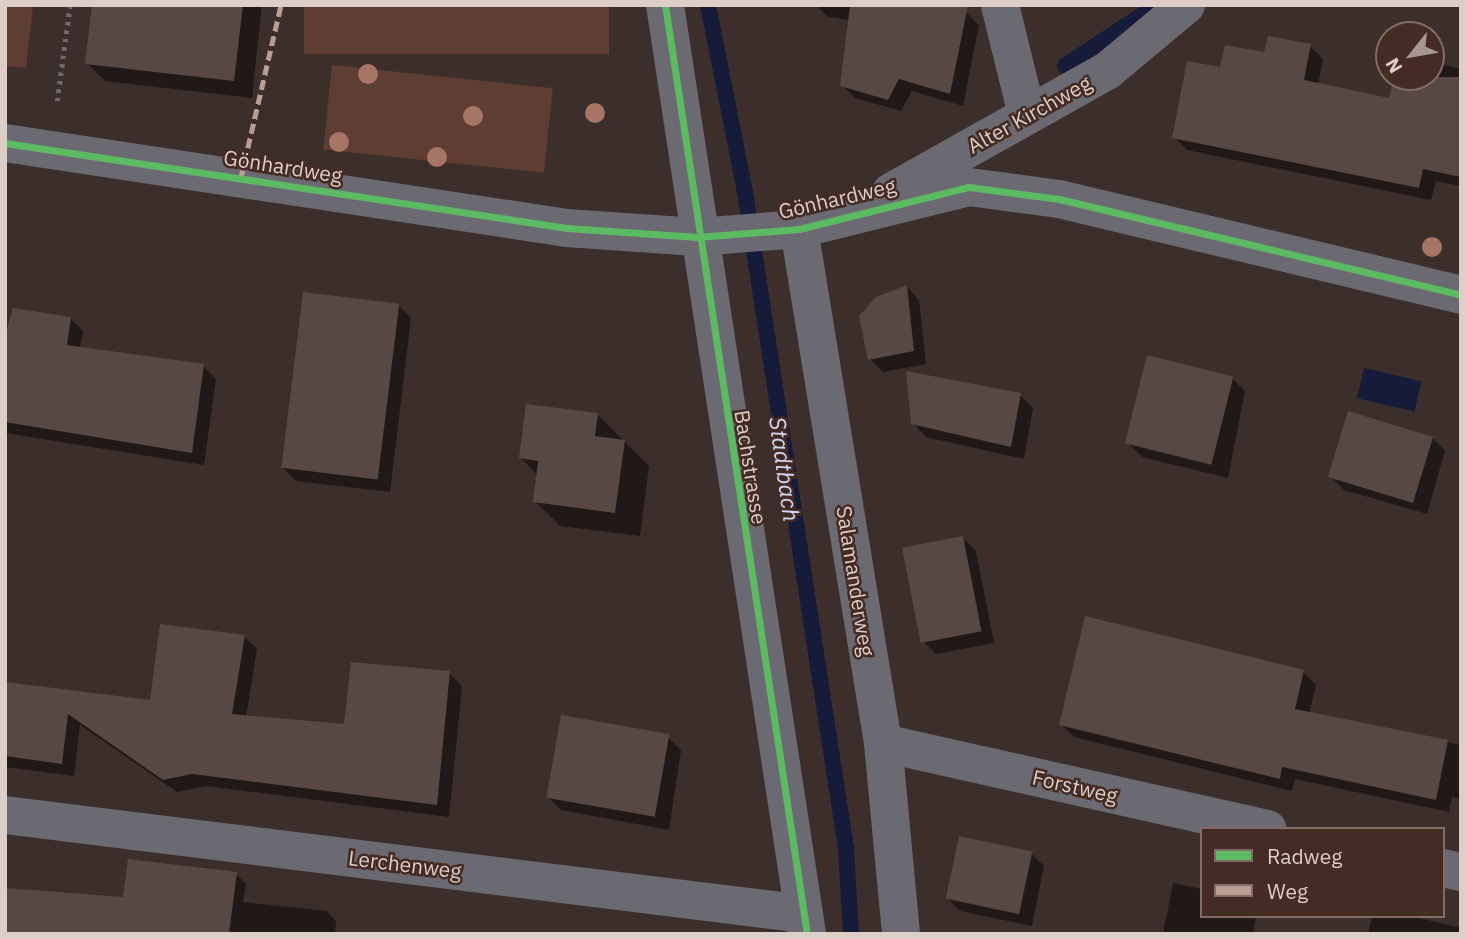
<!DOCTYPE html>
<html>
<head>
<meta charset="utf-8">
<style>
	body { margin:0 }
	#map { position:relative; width:1466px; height:939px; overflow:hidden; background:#3c2f2b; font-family:"IBM Plex Sans",sans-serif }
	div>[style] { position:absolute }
	.green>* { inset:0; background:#5e3d33; transform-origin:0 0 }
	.water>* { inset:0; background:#161b3a; transform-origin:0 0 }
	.shadow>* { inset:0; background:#0007 }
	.stream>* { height:16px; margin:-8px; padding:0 8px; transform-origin:8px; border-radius:8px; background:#161b3a }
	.building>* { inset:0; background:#584844; transform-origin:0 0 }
	.path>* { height:4.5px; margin-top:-2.25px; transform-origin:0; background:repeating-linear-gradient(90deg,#6c6a6f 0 3.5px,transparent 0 8.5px) }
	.minor>* { height:38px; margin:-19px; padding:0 19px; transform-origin:19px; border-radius:19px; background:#6b6a72 }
	.quiet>* { height:5px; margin-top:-2.5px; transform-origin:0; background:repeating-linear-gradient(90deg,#b99d93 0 10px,transparent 0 15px) }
	.cycleway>* { height:7px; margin:-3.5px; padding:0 3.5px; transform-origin:3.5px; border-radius:3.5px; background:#5cba63 }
	.trees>* { width:20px; height:20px; margin:-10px; border-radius:50%; background:#a67566 }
	span { translate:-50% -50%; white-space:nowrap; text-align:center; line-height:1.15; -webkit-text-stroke:5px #442b23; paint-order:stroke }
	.street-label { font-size:21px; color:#decec8 }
	.water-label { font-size:23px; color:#cfd7f3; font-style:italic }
	.frame { position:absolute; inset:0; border:7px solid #decec8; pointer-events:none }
	.legend { position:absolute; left:1200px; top:827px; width:245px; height:91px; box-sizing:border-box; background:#442b23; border:2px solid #826c65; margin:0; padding:9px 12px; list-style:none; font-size:21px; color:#decec8 }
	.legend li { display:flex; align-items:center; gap:14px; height:35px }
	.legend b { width:35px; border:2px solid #826c65 }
	.north { position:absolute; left:1375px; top:21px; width:70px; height:70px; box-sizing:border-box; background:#442b23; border:2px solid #826c65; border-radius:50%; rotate:239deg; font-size:19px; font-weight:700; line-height:28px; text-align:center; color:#decec8 }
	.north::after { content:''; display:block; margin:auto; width:24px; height:32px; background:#a59691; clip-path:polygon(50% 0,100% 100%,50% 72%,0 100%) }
</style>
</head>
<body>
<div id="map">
	<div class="green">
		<div style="clip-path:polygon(5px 5px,33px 5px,26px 68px,5px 66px)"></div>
		<div style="left:304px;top:5px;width:305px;height:49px"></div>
		<div style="left:332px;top:65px;width:222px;height:85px;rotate:6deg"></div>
	</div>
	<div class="water">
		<div style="left:1364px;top:368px;width:59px;height:31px;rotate:13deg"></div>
	</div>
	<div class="shadow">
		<div style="clip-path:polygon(93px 5px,262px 5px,252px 98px,105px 81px,87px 63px)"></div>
		<div style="clip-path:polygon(816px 5px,939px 5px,966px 12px,979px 25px,963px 106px,912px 91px,901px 111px,855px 98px,842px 85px,850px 20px,828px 17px)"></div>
		<div style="clip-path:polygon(1310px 46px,1323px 59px,1318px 85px,1390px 100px,1396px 77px,1431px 77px,1431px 62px,1461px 69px,1461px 186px,1436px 181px,1431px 200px,1187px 150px,1174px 137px,1221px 69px)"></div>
		<div style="clip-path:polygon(907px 287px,919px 300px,926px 364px,883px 372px,870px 359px)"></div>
		<div style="clip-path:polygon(398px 305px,411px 318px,390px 492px,296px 481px,283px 468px)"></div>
		<div style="clip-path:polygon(70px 318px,83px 331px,80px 348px,203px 366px,216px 379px,204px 465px,5px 433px,5px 338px)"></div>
		<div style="clip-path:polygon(1232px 378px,1245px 391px,1228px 478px,1142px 457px,1129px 444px)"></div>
		<div style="clip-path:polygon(1020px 395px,1033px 408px,1024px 459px,926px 437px,913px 423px)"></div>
		<div style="clip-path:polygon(598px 415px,649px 466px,640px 536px,560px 526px,535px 501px,538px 476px,521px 458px)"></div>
		<div style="clip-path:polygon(1433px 438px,1445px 451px,1427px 514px,1344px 490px,1331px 477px)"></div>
		<div style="clip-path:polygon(963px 538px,976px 551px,994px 643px,936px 654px,923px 641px)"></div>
		<div style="clip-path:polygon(244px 636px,257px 649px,246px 717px,345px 726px,449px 673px,462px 686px,449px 817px,206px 786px,177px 792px,80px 725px,74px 776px,5px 767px,5px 683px,151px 702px)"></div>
		<div style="clip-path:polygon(1303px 672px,1316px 685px,1309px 714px,1461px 745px,1461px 799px,1452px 797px,1449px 812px,1295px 779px,1292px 791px,1074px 737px,1061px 724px)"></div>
		<div style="clip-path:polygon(668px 737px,681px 750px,669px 830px,561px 810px,548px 797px)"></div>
		<div style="clip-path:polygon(1031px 853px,1044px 866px,1032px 926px,960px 911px,947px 898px)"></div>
		<div style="clip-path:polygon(236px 874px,246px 884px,243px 902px,327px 911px,336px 921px,335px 934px,5px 934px)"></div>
		<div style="clip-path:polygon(1173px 883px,1202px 889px,1202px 916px,1256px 916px,1253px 934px,1163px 934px)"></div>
		<div style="clip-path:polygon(1372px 916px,1411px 916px,1461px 928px,1461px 934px,1368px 934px)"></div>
	</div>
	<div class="stream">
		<div style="left:708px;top:5px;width:191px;rotate:78.8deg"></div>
		<div style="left:745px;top:192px;width:664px;rotate:81.25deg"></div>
		<div style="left:846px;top:848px;width:86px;rotate:86.7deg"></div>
		<div style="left:1065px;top:66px;width:110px;rotate:-33.5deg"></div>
	</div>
	<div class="building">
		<div style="clip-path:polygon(92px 5px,243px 5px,234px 81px,85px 64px)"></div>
		<div style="clip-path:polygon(850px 5px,968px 5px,950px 94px,899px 79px,888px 100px,840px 86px)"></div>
		<div style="clip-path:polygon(1268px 36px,1311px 44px,1304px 80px,1389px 98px,1394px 77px,1461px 77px,1461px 177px,1423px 169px,1419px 188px,1172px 138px,1187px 61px,1220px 67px,1225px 45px,1264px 52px)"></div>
		<div style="clip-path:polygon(907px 285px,914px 351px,868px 360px,859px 316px,876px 297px)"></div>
		<div style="left:303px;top:292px;width:97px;height:177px;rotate:7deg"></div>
		<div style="clip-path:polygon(13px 308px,71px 317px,67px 345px,204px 364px,192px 453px,5px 422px,5px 336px)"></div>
		<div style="left:1147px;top:355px;width:89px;height:91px;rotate:14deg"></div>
		<div style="clip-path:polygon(906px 371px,1021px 393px,1011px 447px,911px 424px)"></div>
		<div style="clip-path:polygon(526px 404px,598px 413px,595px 436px,625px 440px,615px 513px,533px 502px,538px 461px,519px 458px)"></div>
		<div style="left:1348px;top:411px;width:89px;height:69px;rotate:17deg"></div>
		<div style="left:963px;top:536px;width:97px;height:62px;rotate:79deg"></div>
		<div style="clip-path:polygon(1085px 616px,1304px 670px,1295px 709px,1448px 740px,1436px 800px,1282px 767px,1280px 779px,1059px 725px)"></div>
		<div style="clip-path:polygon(160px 624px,245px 635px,232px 714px,344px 724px,351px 662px,450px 671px,437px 805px,192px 774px,163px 780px,68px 714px,62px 764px,5px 756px,5px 682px,150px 700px)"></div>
		<div style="left:561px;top:715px;width:110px;height:84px;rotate:10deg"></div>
		<div style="left:959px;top:836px;width:75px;height:64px;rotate:12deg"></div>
		<div style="clip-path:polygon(128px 859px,237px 872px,229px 934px,5px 934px,5px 888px,123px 897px)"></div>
	</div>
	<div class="path">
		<div style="left:57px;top:101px;width:97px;rotate:-82.3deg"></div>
	</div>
	<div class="minor">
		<div style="left:665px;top:5px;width:940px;rotate:81.31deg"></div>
		<div style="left:1000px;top:5px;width:113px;rotate:76.2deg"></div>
		<div style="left:5px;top:143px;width:568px;rotate:8.6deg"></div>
		<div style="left:567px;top:228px;width:130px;rotate:4deg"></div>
		<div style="left:697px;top:237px;width:102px;rotate:-4.5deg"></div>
		<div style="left:799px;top:229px;width:175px;rotate:-13.9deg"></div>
		<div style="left:969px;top:187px;width:91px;rotate:7.6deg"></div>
		<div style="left:1059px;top:199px;width:413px;rotate:13.4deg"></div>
		<div style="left:891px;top:192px;width:248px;rotate:-29.3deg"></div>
		<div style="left:1107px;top:71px;width:103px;rotate:-39.9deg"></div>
		<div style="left:799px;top:229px;width:521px;rotate:80.72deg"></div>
		<div style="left:883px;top:743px;width:192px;rotate:84.6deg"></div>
		<div style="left:883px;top:743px;width:394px;rotate:12.6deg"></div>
		<div style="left:5px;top:815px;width:805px;rotate:7.06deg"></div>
		<div style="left:1443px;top:868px;width:18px;rotate:13deg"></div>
	</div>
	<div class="quiet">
		<div style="left:241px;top:177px;width:177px;rotate:-76.9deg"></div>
	</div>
	<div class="cycleway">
		<div style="left:665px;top:5px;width:940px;rotate:81.31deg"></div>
		<div style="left:5px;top:143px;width:568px;rotate:8.6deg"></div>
		<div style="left:567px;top:228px;width:130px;rotate:4deg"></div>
		<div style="left:697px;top:237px;width:102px;rotate:-4.5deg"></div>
		<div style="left:799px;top:229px;width:175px;rotate:-13.9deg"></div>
		<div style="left:969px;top:187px;width:91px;rotate:7.6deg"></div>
		<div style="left:1059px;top:199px;width:413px;rotate:13.4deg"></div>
	</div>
	<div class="trees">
		<div style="left:368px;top:74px"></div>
		<div style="left:595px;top:113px"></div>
		<div style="left:473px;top:116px"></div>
		<div style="left:339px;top:142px"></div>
		<div style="left:437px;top:157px"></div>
		<div style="left:1432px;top:247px"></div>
	</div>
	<div class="street-label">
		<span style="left:1029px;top:114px;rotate:-29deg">Alter Kirchweg</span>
		<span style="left:283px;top:166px;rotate:9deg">Gönhardweg</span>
		<span style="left:837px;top:198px;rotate:-13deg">Gönhardweg</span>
		<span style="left:751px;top:467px;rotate:81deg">Bachstrasse</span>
		<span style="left:856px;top:581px;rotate:81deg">Salamanderweg</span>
		<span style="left:1075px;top:786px;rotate:13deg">Forstweg</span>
		<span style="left:405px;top:864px;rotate:7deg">Lerchenweg</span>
	</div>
	<div class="water-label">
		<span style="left:785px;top:469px;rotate:82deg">Stadtbach</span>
	</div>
	<div class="frame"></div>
	<ul class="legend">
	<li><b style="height:9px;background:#5cba63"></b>Radweg</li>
	<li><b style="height:9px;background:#b99d93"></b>Weg</li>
	</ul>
	<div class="north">N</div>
</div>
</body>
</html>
